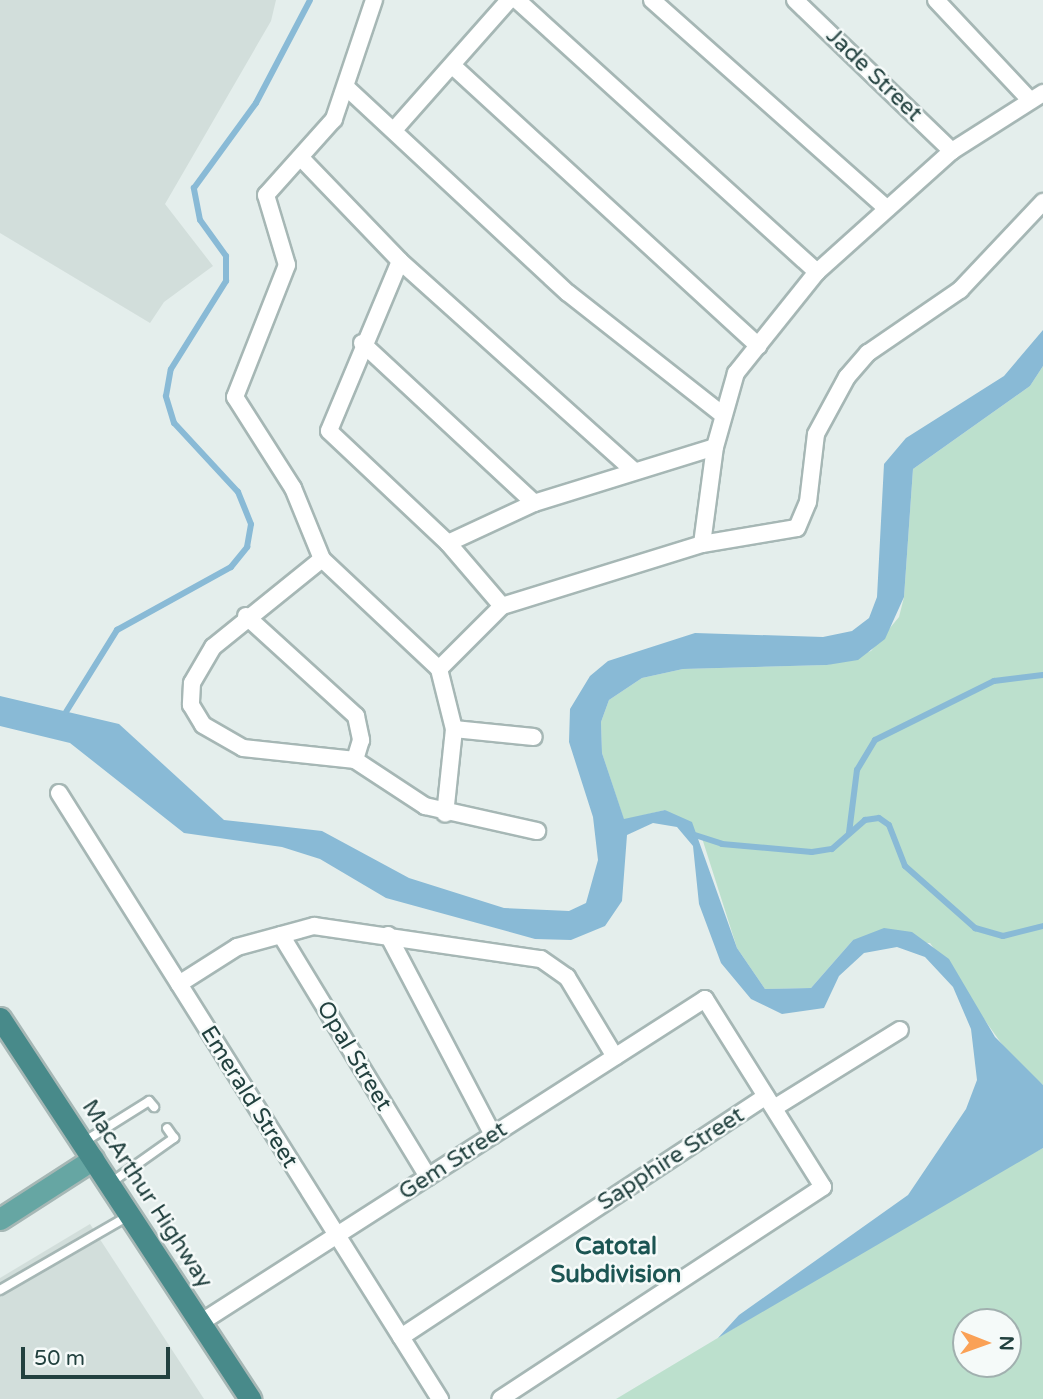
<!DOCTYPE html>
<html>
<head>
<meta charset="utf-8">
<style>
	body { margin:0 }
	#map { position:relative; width:1043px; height:1399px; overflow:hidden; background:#e4eeec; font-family:"Varela Round",sans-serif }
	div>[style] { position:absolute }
	.built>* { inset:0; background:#d2dedb }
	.green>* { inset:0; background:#bce0cd }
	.water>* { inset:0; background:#89bad6 }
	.stream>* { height:6px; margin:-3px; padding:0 3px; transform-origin:3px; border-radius:3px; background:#89bad6 }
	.roads { filter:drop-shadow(2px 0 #a6b7b5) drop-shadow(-2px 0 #a6b7b5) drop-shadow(0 2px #a6b7b5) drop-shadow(0 -2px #a6b7b5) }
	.service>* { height:8px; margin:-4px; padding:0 4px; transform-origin:4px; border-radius:4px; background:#fff }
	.minor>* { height:16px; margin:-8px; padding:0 8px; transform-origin:8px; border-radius:8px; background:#fff }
	.primary>* { height:21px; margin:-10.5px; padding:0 10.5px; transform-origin:10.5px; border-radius:10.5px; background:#66a6a3 }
	.trunk>* { height:21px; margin:-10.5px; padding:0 10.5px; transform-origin:10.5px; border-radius:10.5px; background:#488a8a }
	span { translate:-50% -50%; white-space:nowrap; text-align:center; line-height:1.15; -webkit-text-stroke:5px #f5faf9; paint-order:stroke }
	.street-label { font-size:23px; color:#22413f }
	.neighbourhood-label { font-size:24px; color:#1c5553; font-weight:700 }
	.north { position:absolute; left:952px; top:1308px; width:70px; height:70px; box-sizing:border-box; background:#f5faf9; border:2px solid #a1b0af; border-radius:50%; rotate:91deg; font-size:19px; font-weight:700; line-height:28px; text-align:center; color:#22413f }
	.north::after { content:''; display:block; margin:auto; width:24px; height:32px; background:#faa156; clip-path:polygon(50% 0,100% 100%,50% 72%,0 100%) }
	.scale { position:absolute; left:21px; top:1347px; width:149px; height:32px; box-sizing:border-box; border:4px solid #22413f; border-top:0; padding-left:9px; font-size:21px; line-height:24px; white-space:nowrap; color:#22413f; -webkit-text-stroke:5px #f5faf9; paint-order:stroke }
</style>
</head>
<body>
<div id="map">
	<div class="built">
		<div style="clip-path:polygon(0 0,276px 0,271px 21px,165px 204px,213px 266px,164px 302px,150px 323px,0 233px)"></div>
		<div style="clip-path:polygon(90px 1224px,204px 1399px,0 1399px,0 1278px)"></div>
	</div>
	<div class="green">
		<div style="clip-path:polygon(1043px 366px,1043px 1085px,1011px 1057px,930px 943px,853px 940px,811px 988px,765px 989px,737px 948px,702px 838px,665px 810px,624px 820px,602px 753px,601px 722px,609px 700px,642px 678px,683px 669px,827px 665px,871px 651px,899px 617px,904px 597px,913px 469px,1030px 386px)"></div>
		<div style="clip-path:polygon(evenodd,1043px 1148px,1043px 1399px,616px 1399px,973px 1185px,1043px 1148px,966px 1322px,1008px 1322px,1008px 1364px,966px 1364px,966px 1322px)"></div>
	</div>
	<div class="water">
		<div style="clip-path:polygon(1043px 330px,1043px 366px,1030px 386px,913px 469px,904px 597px,885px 639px,858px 660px,827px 665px,683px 669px,642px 678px,609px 700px,601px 722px,602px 753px,624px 819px,665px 810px,692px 822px,737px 948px,765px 989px,811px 988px,853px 940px,884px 928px,912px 932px,949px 959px,995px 1037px,1043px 1085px,1043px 1148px,718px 1338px,739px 1315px,908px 1195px,966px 1109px,977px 1080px,971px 1029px,953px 987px,925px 957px,897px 947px,864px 953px,839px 976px,824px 1008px,782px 1014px,751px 999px,721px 963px,699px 904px,693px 846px,677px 827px,653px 823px,627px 835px,622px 901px,605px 926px,571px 940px,535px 939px,386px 898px,320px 859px,282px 847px,184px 833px,70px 743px,0 726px,0 696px,119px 724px,224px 820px,322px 831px,409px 878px,504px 908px,569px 911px,586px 903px,598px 860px,593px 817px,569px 742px,570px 709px,590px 676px,608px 661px,695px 633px,823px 637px,852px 631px,869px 618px,877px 597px,884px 464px,906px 438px,1004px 376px)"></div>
	</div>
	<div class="stream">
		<div style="left:66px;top:712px;width:97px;rotate:-58.1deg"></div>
		<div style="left:117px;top:630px;width:130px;rotate:-28.9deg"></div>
		<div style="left:231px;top:567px;width:26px;rotate:-51deg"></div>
		<div style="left:247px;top:547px;width:23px;rotate:-80deg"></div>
		<div style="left:251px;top:524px;width:35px;rotate:-112deg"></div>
		<div style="left:238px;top:492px;width:94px;rotate:-132.8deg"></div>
		<div style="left:174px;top:423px;width:28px;rotate:-107deg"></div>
		<div style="left:166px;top:396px;width:27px;rotate:-80deg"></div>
		<div style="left:171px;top:369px;width:104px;rotate:-58deg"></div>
		<div style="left:226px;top:281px;width:25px;rotate:-90deg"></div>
		<div style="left:226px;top:256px;width:44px;rotate:-125.8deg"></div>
		<div style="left:200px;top:220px;width:33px;rotate:-101deg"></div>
		<div style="left:194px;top:188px;width:105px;rotate:-53.9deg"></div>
		<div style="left:256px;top:103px;width:116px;rotate:-62.3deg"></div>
		<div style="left:849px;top:833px;width:64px;rotate:-82.8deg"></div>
		<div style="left:857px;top:770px;width:35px;rotate:-59deg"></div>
		<div style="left:875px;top:740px;width:133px;rotate:-26.4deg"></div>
		<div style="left:994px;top:681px;width:49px;rotate:-7deg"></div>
		<div style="left:695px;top:835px;width:28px;rotate:18deg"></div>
		<div style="left:722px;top:844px;width:90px;rotate:5.1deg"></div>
		<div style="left:812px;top:852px;width:20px;rotate:-9deg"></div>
		<div style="left:832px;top:849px;width:44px;rotate:-41.3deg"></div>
		<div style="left:865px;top:820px;width:14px;rotate:-8deg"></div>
		<div style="left:879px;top:818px;width:12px;rotate:35deg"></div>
		<div style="left:889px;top:825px;width:44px;rotate:68.7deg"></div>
		<div style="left:905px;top:866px;width:94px;rotate:41.5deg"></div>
		<div style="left:975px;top:928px;width:29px;rotate:16deg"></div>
		<div style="left:1003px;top:936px;width:41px;rotate:-14deg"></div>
	</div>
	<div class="roads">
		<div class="service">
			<div style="left:82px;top:1143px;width:79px;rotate:-32.1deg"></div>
			<div style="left:149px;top:1101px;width:8px;rotate:50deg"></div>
			<div style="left:109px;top:1184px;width:80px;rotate:-35.3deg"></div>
			<div style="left:174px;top:1138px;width:12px;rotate:-125deg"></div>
			<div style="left:0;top:1290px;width:148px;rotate:-30deg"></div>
		</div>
		<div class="minor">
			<div style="left:374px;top:0;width:126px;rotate:108.6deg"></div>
			<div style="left:334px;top:119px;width:102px;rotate:131.8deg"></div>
			<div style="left:266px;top:195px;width:73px;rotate:73.3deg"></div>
			<div style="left:287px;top:265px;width:142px;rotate:111.5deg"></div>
			<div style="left:235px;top:397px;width:108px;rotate:57.5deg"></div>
			<div style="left:293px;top:488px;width:77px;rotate:67.8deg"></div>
			<div style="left:322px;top:559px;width:161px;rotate:43.2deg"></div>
			<div style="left:439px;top:669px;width:62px;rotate:76deg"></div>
			<div style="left:454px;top:729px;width:85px;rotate:96deg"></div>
			<div style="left:517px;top:0;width:405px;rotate:42.2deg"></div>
			<div style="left:652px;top:0;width:314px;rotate:41.6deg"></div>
			<div style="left:795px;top:0;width:218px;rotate:43.9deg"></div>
			<div style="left:936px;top:0;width:137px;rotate:46.8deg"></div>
			<div style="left:454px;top:67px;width:413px;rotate:42.5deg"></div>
			<div style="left:346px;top:87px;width:303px;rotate:42.9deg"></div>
			<div style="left:568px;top:293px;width:196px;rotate:38.2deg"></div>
			<div style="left:394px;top:130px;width:174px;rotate:-48.5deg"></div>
			<div style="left:302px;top:159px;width:141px;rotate:46.1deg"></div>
			<div style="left:400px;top:261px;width:313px;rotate:41.9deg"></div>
			<div style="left:400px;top:261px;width:184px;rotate:112.7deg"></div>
			<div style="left:329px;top:431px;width:163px;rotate:43.3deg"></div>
			<div style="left:448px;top:543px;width:83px;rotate:49.4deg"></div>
			<div style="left:502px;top:606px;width:209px;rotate:-17.2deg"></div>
			<div style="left:702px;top:544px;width:98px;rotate:-82.4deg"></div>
			<div style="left:715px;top:447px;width:77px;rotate:-74.2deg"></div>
			<div style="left:736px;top:373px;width:129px;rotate:-51.3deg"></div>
			<div style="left:817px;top:272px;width:181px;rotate:-41.9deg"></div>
			<div style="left:952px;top:151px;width:108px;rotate:-32.5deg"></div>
			<div style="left:362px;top:343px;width:235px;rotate:42.9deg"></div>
			<div style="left:448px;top:543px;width:95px;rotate:-24.9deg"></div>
			<div style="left:534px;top:503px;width:189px;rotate:-17.2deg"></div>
			<div style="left:702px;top:544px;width:96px;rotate:-9.6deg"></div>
			<div style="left:797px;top:528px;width:28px;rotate:-67deg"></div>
			<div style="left:808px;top:502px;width:68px;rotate:-83.3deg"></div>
			<div style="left:816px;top:434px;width:65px;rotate:-61.5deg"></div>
			<div style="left:847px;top:377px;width:32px;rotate:-49deg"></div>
			<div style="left:868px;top:353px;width:112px;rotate:-34.4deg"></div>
			<div style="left:960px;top:290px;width:121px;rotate:-46.7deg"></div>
			<div style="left:322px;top:559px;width:140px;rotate:141.1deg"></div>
			<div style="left:213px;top:647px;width:42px;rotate:120.3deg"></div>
			<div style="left:192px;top:683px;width:22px;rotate:93deg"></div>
			<div style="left:191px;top:705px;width:23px;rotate:59deg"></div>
			<div style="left:203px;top:725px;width:46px;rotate:29.9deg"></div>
			<div style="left:243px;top:748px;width:113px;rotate:6.1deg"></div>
			<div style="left:355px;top:760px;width:84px;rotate:33.3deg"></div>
			<div style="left:425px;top:806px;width:115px;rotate:12.6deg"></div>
			<div style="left:246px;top:616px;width:149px;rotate:42.3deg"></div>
			<div style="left:356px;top:716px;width:25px;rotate:78deg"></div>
			<div style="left:361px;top:740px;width:21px;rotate:107deg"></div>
			<div style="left:439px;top:669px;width:89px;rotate:-45deg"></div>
			<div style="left:454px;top:729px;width:80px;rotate:5.7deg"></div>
			<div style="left:59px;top:793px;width:716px;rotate:57.84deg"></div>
			<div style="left:281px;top:935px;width:283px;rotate:58.7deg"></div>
			<div style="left:388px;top:935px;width:226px;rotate:62.3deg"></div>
			<div style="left:179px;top:984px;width:69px;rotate:-32.5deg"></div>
			<div style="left:237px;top:947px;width:80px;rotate:-15.3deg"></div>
			<div style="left:314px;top:926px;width:229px;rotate:8.3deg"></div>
			<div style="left:541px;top:959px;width:32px;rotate:35deg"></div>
			<div style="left:567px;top:977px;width:93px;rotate:59deg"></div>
			<div style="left:774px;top:1108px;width:148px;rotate:-31.8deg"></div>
			<div style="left:200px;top:1323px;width:600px;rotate:-32.68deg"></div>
			<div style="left:705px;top:999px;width:222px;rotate:57.9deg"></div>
			<div style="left:823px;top:1187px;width:386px;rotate:146.7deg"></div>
			<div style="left:401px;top:1337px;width:437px;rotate:-33.4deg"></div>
		</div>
		<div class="primary">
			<div style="left:0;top:1219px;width:111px;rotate:-32.8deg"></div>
		</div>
		<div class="trunk">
			<div style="left:0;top:1018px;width:456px;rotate:56.7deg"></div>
		</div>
	</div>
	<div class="street-label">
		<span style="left:874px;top:75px;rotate:44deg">Jade Street</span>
		<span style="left:354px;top:1056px;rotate:59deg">Opal Street</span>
		<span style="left:249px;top:1097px;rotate:58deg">Emerald Street</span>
		<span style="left:671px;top:1159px;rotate:-33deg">Sapphire Street</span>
		<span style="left:453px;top:1161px;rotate:-33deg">Gem Street</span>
		<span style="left:147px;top:1194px;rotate:57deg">MacArthur Highway</span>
	</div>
	<div class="neighbourhood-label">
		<span style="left:616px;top:1261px">Catotal<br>Subdivision</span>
	</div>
	<div class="north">N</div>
	<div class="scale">50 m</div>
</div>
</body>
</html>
